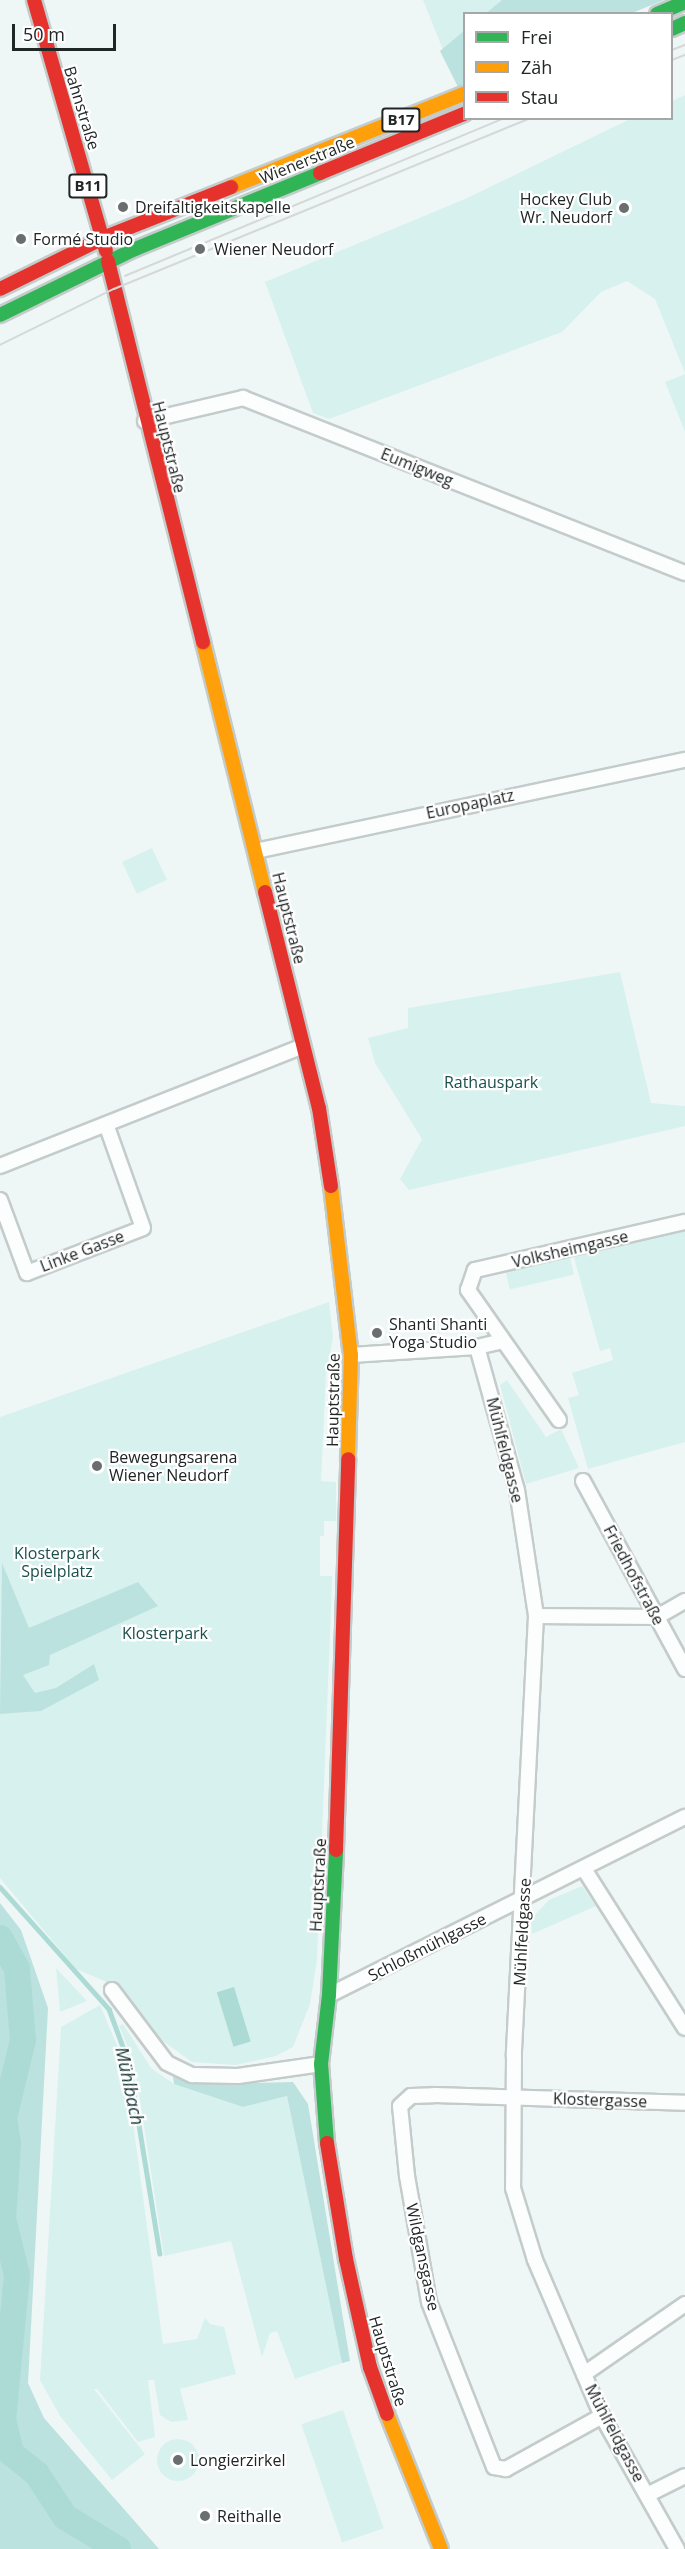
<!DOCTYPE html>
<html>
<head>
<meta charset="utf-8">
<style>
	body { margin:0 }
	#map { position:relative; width:685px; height:2549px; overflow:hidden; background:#eef7f6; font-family:"Open Sans",sans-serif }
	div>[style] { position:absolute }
	.green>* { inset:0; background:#d7f2ee; transform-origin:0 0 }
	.round { border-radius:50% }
	.forest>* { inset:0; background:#bbe2de }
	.water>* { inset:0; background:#acdbd6; transform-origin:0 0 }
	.stream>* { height:4.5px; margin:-2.25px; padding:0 2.25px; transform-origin:2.25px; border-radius:2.25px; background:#acdbd6 }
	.river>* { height:26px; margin:-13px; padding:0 13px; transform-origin:13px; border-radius:13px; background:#acdbd6 }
	.roads { filter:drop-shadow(2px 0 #c4cccb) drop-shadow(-2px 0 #c4cccb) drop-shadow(0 2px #c4cccb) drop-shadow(0 -2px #c4cccb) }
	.street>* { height:14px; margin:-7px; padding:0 7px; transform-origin:7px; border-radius:7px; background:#fcfefe }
	.fast>* { height:14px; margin:-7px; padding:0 7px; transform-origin:7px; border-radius:7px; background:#30b455 }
	.slow>* { height:14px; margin:-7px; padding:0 7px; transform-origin:7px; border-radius:7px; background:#ff9f0a }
	.jam>* { height:14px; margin:-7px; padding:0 7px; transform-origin:7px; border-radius:7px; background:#e5322d }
	.tram>* { height:1.5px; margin:-0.75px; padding:0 0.75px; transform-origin:0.75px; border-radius:0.75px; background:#d6d8d8 }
	.dots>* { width:16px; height:16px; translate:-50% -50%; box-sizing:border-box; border:3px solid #fff; border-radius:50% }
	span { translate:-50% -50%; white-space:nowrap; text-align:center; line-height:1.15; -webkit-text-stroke:4.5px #fff; paint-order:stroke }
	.shield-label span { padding:2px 4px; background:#fff; border:2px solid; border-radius:4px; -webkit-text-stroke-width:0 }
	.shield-label { font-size:15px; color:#202625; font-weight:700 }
	.street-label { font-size:16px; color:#202625 }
	.poi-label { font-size:16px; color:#202625 }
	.right { translate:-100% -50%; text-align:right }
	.left { translate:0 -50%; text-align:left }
	.park-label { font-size:16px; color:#19504b }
	.water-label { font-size:18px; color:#10302e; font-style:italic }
	.legend { position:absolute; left:463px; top:12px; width:210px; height:108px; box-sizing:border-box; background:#fff; border:2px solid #a6a8a8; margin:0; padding:8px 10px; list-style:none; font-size:18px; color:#202625 }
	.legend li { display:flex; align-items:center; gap:12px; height:30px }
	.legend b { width:30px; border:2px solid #a6a8a8 }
	.scale { position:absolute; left:12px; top:24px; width:104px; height:27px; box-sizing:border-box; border:3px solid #202625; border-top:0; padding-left:8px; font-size:18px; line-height:21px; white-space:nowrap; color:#202625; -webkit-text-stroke:4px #fff; paint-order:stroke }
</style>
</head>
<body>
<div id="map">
	<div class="green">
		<div style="clip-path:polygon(423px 0,660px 0,628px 13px,464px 14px,464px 84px,458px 87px)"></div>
		<div style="clip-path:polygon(685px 95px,685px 373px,655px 299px,627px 281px,601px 292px,562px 332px,329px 419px,313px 413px,265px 282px,465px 199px,630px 119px,672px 118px,672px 101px)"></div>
		<div style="clip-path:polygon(685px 374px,685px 432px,665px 382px)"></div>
		<div style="left:152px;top:848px;width:35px;height:33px;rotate:65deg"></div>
		<div style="clip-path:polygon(620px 972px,651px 1103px,685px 1106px,685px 1126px,409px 1190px,400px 1179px,422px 1139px,375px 1063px,368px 1038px,408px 1028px,408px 1008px)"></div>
		<div style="clip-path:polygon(685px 1229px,685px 1442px,588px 1469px,568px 1398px,579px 1395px,572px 1373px,613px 1360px,610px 1348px,600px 1351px,573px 1254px)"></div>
		<div style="left:570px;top:1257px;width:18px;height:66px;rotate:77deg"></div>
		<div style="clip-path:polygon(329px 1302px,333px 1337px,326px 1375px,321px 1481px,336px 1482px,336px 1521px,324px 1521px,324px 1536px,320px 1536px,320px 1576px,332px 1576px,331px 1610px,317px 1960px,310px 2004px,293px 2047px,276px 2056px,236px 2065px,192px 2062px,160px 2039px,123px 1989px,76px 1969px,0 1878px,0 1417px)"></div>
		<div style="clip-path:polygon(507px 1380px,546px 1437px,561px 1429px,579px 1468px,526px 1484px,500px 1385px)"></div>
		<div style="clip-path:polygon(582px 1886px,596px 1906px,532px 1934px,531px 1919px,549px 1900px)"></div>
		<div style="clip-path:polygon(56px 1968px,87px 2001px,60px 2012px)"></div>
		<div style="clip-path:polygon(100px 2005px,125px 2064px,163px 2344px,197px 2339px,205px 2318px,210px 2324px,224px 2327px,236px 2374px,180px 2389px,188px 2420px,171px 2422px,160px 2415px,154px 2380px,148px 2380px,155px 2437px,138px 2442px,97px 2389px,94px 2389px,145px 2454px,112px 2480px,60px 2416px,40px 2380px,61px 2027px)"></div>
		<div style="clip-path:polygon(123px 2024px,151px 2068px,174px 2084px,243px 2107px,287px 2096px,342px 2363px,295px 2379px,277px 2331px,270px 2333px,262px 2357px,231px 2241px,164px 2256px,134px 2062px,119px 2026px)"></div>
		<div style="left:343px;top:2410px;width:125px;height:44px;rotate:71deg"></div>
		<div class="round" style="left:157px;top:2439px;width:42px;height:42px"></div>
	</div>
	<div class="forest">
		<div style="clip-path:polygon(502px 0,664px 0,632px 13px,485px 14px)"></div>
		<div style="clip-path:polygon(464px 31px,464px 84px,458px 87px,440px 51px)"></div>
		<div style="clip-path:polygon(2px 1563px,29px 1628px,138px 1582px,158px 1606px,50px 1655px,49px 1665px,23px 1675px,35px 1693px,56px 1688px,94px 1664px,99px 1680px,41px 1711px,0 1714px)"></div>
		<div style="clip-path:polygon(0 1903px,21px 1930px,48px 2008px,28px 2383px,44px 2418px,159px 2549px,0 2549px)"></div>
		<div style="clip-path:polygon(172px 2069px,189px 2080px,220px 2084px,293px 2082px,308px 2104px,350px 2361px,342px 2363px,287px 2096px,243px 2107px,174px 2084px)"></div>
	</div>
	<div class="water">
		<div style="left:234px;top:1987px;width:57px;height:18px;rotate:73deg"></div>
	</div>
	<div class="stream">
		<div style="left:0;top:1887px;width:164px;rotate:48.2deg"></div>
		<div style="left:109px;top:2009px;width:58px;rotate:69.7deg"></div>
		<div style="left:129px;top:2063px;width:193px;rotate:80.8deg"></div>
	</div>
	<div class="river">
		<div style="left:0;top:1938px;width:35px;rotate:61deg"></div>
		<div style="left:17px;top:1969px;width:71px;rotate:85.2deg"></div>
		<div style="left:23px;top:2040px;width:80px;rotate:103.7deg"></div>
		<div style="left:4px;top:2118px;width:26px;rotate:81deg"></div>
		<div style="left:8px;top:2144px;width:75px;rotate:93.8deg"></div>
		<div style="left:3px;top:2219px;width:58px;rotate:76deg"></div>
		<div style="left:17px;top:2275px;width:146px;rotate:95.5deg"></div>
		<div style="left:3px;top:2420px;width:34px;rotate:76deg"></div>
		<div style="left:11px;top:2453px;width:33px;rotate:39deg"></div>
		<div style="left:37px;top:2474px;width:51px;rotate:56.9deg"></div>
		<div style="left:65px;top:2517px;width:62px;rotate:31.1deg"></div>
	</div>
	<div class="roads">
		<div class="street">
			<div style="left:145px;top:421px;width:101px;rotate:-13.2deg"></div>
			<div style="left:243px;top:398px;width:475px;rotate:21.6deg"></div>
			<div style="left:256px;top:851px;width:439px;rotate:-12deg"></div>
			<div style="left:0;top:1166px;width:326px;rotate:-21.6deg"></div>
			<div style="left:0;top:1200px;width:78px;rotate:69.7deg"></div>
			<div style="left:27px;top:1273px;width:124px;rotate:-21.2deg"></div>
			<div style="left:143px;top:1228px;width:107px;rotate:-109.6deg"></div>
			<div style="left:477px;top:1347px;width:148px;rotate:74.4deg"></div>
			<div style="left:517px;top:1490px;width:127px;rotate:81.4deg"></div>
			<div style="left:536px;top:1616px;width:441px;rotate:92.9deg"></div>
			<div style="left:514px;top:2056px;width:132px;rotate:90.4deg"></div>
			<div style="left:513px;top:2188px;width:75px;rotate:73deg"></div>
			<div style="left:535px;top:2260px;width:170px;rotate:66.8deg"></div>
			<div style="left:602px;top:2416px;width:153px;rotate:60.6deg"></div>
			<div style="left:351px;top:1355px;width:126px;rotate:-3.6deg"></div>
			<div style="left:477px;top:1347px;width:26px;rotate:-13deg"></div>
			<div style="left:559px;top:1420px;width:159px;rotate:-125deg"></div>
			<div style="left:468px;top:1290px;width:21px;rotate:-71deg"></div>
			<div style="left:475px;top:1270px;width:215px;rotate:-12.9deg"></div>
			<div style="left:583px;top:1481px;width:214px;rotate:61.5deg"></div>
			<div style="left:536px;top:1616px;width:121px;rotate:0.5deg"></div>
			<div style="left:657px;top:1617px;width:32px;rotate:-30deg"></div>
			<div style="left:584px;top:1869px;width:188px;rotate:57.6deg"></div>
			<div style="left:112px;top:1990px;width:91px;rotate:53deg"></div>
			<div style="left:167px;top:2063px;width:28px;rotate:26deg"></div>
			<div style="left:192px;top:2075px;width:46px;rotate:1.2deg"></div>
			<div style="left:238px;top:2076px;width:84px;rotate:-8.2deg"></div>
			<div style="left:329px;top:1995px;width:398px;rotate:-26.6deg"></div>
			<div style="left:584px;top:2374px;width:123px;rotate:-34.7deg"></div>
			<div style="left:602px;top:2416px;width:110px;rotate:151.1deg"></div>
			<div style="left:506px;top:2469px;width:12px;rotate:-171deg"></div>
			<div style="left:494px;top:2467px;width:177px;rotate:-111.5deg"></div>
			<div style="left:429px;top:2302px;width:128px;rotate:-99.9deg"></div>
			<div style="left:407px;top:2176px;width:70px;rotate:-95.7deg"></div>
			<div style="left:400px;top:2106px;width:15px;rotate:-42deg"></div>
			<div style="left:411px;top:2096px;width:23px;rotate:-2deg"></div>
			<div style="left:434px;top:2095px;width:251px;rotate:1.8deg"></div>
			<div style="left:647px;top:2495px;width:42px;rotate:-26.6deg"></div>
		</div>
		<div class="fast">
			<div style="left:657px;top:14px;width:30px;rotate:-23deg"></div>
			<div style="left:672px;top:29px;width:14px;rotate:-25deg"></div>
			<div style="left:0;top:315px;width:150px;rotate:-26.1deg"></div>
			<div style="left:135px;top:249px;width:200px;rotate:-22.3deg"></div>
			<div style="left:327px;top:2143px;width:79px;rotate:-94.3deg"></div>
			<div style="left:321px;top:2064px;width:69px;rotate:-83.4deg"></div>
			<div style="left:329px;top:1995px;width:145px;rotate:-87.2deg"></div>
		</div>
		<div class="slow">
			<div style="left:231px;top:187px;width:251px;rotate:-21.8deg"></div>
			<div style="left:203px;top:642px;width:258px;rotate:76.1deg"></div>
			<div style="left:331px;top:1186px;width:170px;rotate:83.3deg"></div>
			<div style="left:351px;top:1355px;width:104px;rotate:91.7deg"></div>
			<div style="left:387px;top:2414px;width:145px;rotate:68.2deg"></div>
		</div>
		<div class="jam">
			<div style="left:34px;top:0;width:261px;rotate:74deg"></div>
			<div style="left:320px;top:173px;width:156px;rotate:-22.3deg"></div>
			<div style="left:108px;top:261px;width:393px;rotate:76deg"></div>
			<div style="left:0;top:289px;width:115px;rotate:-26.3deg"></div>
			<div style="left:103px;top:238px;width:138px;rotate:-21.7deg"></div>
			<div style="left:265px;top:892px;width:223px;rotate:76deg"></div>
			<div style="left:319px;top:1108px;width:79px;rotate:81.3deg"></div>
			<div style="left:336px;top:1850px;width:391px;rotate:-88.2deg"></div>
			<div style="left:327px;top:2143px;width:118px;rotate:80.7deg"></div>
			<div style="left:346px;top:2259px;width:111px;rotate:77.5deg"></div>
			<div style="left:370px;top:2367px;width:50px;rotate:70.1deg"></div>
		</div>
	</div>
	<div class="tram">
		<div style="left:672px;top:50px;width:14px;rotate:-21deg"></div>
		<div style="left:672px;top:60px;width:14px;rotate:-21deg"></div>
		<div style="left:125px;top:276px;width:411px;rotate:-22.6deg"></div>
		<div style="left:0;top:345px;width:127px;rotate:-26.2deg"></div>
		<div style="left:114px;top:289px;width:450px;rotate:-22.3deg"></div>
	</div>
	<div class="dots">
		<div style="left:123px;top:207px;background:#686f6e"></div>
		<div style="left:624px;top:208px;background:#686f6e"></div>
		<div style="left:21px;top:239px;background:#686f6e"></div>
		<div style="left:200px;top:249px;background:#686f6e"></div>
		<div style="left:377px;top:1333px;background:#686f6e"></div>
		<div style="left:97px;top:1466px;background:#686f6e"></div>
		<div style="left:178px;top:2460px;background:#686f6e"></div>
		<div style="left:205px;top:2516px;background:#686f6e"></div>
	</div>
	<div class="shield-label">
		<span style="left:401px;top:120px">B17</span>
		<span style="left:88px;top:186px">B11</span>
	</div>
	<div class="street-label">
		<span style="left:82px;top:108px;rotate:73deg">Bahnstraße</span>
		<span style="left:307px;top:160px;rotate:-22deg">Wienerstraße</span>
		<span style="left:169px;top:447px;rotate:76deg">Hauptstraße</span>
		<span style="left:417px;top:467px;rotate:22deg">Eumigweg</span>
		<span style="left:470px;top:804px;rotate:-12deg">Europaplatz</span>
		<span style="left:289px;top:918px;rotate:76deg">Hauptstraße</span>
		<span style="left:570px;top:1249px;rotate:-13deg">Volksheimgasse</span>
		<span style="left:82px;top:1251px;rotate:-21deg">Linke Gasse</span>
		<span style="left:333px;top:1400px;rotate:-89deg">Hauptstraße</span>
		<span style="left:505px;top:1450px;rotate:76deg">Mühlfeldgasse</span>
		<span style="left:634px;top:1575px;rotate:62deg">Friedhofstraße</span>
		<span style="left:318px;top:1885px;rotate:-87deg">Hauptstraße</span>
		<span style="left:522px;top:1932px;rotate:-87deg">Mühlfeldgasse</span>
		<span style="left:427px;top:1947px;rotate:-27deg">Schloßmühlgasse</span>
		<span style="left:600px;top:2100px;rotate:2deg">Klostergasse</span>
		<span style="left:423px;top:2257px;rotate:78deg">Wildgansgasse</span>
		<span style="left:388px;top:2361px;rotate:73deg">Hauptstraße</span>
		<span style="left:615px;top:2433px;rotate:62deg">Mühlfeldgasse</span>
	</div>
	<div class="poi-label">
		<span class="right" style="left:612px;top:208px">Hockey Club<br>Wr. Neudorf</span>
		<span class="left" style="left:135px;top:207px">Dreifaltigkeitskapelle</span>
		<span class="left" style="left:33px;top:239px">Formé Studio</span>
		<span class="left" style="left:214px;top:249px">Wiener Neudorf</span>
		<span class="left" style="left:389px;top:1333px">Shanti Shanti<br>Yoga Studio</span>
		<span class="left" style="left:109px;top:1466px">Bewegungsarena<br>Wiener Neudorf</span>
		<span class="left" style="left:190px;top:2460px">Longierzirkel</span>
		<span class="left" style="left:217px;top:2516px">Reithalle</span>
	</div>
	<div class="park-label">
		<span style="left:491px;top:1082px">Rathauspark</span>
		<span style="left:57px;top:1562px">Klosterpark<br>Spielplatz</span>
		<span style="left:165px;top:1633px">Klosterpark</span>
	</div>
	<div class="water-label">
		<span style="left:130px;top:2086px;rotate:78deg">Mühlbach</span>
	</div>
	<ul class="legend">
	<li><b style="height:8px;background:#30b455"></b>Frei</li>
	<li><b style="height:8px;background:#ff9f0a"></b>Zäh</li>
	<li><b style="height:8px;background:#e5322d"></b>Stau</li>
	</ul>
	<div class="scale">50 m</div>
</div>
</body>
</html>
